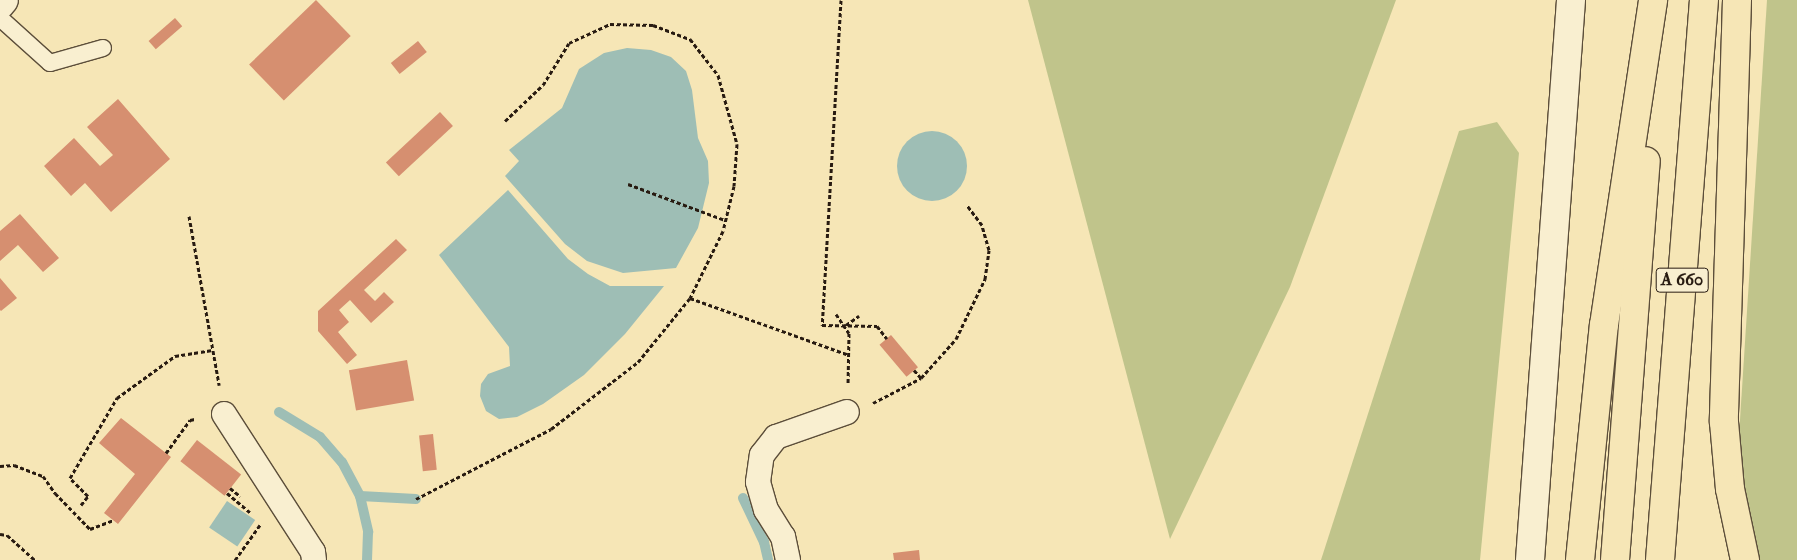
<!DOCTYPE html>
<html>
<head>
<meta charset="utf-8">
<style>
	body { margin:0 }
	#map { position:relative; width:1797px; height:560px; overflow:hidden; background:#f6e6b6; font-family:"IM FELL Double Pica",serif }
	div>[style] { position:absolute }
	.green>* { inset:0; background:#c0c48b }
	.water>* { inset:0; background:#9ebeb5; transform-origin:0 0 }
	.round { border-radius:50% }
	.stream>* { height:10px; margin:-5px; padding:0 5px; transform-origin:5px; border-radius:5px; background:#9ebeb5 }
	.building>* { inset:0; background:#d68f70; transform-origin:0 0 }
	.path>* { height:3px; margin-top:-1.5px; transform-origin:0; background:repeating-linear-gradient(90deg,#281b11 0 4px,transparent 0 6.5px) }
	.roads { filter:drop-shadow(1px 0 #5c4e3a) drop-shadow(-1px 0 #5c4e3a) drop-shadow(0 1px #5c4e3a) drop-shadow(0 -1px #5c4e3a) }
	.service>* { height:16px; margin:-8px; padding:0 8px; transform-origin:8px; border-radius:8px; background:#f9efd0 }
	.pedestrian>* { height:24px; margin:-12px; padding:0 12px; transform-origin:12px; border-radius:12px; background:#f9efd0 }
	.minor>* { height:28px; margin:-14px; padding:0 14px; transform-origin:14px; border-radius:14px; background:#f9efd0 }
	.motorway>* { height:28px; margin:-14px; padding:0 14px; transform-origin:14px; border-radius:14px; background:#f6e6b6 }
	span { translate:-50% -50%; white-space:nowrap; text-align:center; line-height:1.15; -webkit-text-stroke:5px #f9efd0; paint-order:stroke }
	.shield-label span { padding:1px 4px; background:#f9efd0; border:1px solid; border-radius:4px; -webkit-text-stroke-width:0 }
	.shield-label { font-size:18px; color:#281b11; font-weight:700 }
</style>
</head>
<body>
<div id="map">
	<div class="green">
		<div style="clip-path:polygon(1028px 0,1396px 0,1290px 287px,1170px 539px)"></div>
		<div style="clip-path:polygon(1767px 0,1797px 0,1797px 560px,1731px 560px)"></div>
		<div style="clip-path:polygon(1497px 122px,1519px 153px,1480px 560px,1321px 560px,1459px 131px)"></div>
	</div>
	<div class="water">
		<div style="clip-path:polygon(627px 48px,651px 50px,671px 57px,686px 71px,692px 90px,698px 138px,708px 161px,709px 183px,698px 228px,676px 268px,623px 273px,587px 261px,565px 244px,505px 176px,519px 161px,509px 150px,562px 108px,579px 69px,604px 53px)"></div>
		<div class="round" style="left:897px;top:131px;width:70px;height:70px"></div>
		<div style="clip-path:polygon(508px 190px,568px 259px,588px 274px,610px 286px,664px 286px,625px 334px,584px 375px,543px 404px,517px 417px,499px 419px,486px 411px,480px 396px,481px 384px,488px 374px,510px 366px,509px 347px,439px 255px)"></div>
		<div style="left:227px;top:501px;width:34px;height:32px;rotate:34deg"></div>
	</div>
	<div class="stream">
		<div style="left:279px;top:412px;width:48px;rotate:31.4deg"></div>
		<div style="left:320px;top:437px;width:33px;rotate:49deg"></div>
		<div style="left:342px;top:462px;width:38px;rotate:62deg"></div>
		<div style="left:360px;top:496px;width:37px;rotate:77deg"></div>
		<div style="left:368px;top:532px;width:28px;rotate:92deg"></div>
		<div style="left:360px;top:496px;width:56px;rotate:3.1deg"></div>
		<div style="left:743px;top:498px;width:49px;rotate:64.5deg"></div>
		<div style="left:764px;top:542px;width:18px;rotate:77deg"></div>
	</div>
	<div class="building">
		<div style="left:316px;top:0;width:50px;height:93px;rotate:46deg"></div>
		<div style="left:175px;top:18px;width:11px;height:35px;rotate:49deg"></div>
		<div style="left:418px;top:41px;width:14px;height:35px;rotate:51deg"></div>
		<div style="clip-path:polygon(118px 99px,170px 159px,111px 212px,85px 183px,71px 196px,44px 166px,74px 138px,100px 166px,113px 155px,87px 127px)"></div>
		<div style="left:440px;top:112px;width:19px;height:74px;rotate:47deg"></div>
		<div style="clip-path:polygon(20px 214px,59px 258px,43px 272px,18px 245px,0 261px,0 231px)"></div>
		<div style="clip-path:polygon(396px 239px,407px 250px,364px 290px,375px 301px,384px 292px,394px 302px,371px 323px,350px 300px,339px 310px,349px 322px,338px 332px,357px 355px,347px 364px,318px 331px,318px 311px)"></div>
		<div style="clip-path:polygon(0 278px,17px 298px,1px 311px,0 310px)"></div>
		<div style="left:891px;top:335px;width:42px;height:15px;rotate:50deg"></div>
		<div style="left:407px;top:360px;width:41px;height:59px;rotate:80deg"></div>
		<div style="clip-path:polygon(121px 418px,171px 457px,118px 524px,104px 513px,135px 474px,99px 443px)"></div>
		<div style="left:433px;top:434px;width:36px;height:14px;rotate:84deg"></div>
		<div style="left:197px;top:440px;width:56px;height:27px;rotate:38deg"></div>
		<div style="clip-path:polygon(919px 550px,920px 560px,894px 560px,893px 553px)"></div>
	</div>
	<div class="path">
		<div style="left:841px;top:0;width:326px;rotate:93.3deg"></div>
		<div style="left:822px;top:325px;width:55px;rotate:1deg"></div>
		<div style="left:877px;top:326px;width:16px;rotate:52deg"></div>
		<div style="left:505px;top:121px;width:52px;rotate:-43.5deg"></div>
		<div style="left:543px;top:85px;width:49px;rotate:-58.2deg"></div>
		<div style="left:569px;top:43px;width:45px;rotate:-24.9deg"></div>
		<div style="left:610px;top:24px;width:43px;rotate:1.3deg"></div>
		<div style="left:653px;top:25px;width:40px;rotate:21deg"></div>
		<div style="left:690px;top:39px;width:46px;rotate:52.1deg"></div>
		<div style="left:718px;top:75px;width:72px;rotate:74.6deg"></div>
		<div style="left:737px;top:144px;width:42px;rotate:94.1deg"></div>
		<div style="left:734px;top:186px;width:46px;rotate:103.7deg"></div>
		<div style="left:723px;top:231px;width:75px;rotate:116.2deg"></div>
		<div style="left:628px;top:184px;width:103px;rotate:20.4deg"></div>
		<div style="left:189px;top:216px;width:172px;rotate:79.9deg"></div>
		<div style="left:836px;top:314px;width:23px;rotate:56deg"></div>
		<div style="left:849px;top:333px;width:51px;rotate:91.1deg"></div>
		<div style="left:846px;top:325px;width:16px;rotate:-35deg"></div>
		<div style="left:914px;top:370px;width:11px;rotate:49deg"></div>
		<div style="left:873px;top:403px;width:54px;rotate:-27.5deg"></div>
		<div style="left:921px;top:378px;width:52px;rotate:-48.1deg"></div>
		<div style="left:956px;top:339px;width:67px;rotate:-64.2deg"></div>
		<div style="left:985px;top:279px;width:29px;rotate:-82deg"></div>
		<div style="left:989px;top:250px;width:26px;rotate:-106deg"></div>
		<div style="left:982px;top:225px;width:25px;rotate:-127deg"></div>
		<div style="left:166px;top:453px;width:41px;rotate:-54deg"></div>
		<div style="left:190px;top:420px;width:5px;rotate:-11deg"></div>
		<div style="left:0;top:466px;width:14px;rotate:-4deg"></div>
		<div style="left:14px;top:465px;width:31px;rotate:21deg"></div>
		<div style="left:43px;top:476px;width:21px;rotate:55deg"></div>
		<div style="left:55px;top:493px;width:50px;rotate:45.8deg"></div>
		<div style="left:90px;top:529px;width:25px;rotate:-21deg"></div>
		<div style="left:230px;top:488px;width:13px;rotate:39deg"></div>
		<div style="left:227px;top:493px;width:30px;rotate:40deg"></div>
		<div style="left:416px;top:499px;width:152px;rotate:-27.4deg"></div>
		<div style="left:551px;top:429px;width:110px;rotate:-37.6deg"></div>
		<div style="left:638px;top:362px;width:82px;rotate:-50.9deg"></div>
		<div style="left:690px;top:298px;width:169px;rotate:19.7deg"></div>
		<div style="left:81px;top:505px;width:11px;rotate:-52deg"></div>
		<div style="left:88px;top:496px;width:25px;rotate:-135deg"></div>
		<div style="left:70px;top:478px;width:93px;rotate:-59.6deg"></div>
		<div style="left:117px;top:398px;width:72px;rotate:-35.9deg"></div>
		<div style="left:175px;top:356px;width:38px;rotate:-9deg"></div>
		<div style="left:0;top:534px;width:7px;rotate:8deg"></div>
		<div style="left:7px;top:535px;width:38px;rotate:42deg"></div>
		<div style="left:235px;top:560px;width:43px;rotate:-54.5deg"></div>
	</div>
	<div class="roads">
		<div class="service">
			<div style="left:0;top:18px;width:67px;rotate:42deg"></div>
			<div style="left:50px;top:63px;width:55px;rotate:-15.8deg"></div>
		</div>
		<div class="pedestrian">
			<div style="left:224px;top:414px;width:164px;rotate:57.2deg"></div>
			<div style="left:313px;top:552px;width:8px;rotate:83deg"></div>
			<div style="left:788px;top:560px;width:24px;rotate:-102deg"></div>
			<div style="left:783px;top:537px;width:32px;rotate:-122deg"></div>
			<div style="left:766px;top:510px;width:29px;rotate:-106deg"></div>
			<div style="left:758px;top:482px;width:27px;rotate:-82deg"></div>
			<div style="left:762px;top:455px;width:23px;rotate:-52deg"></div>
			<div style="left:776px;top:437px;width:75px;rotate:-19.4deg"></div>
		</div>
		<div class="minor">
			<div style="left:0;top:5px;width:6px;rotate:-51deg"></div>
			<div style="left:1530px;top:560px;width:561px;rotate:-85.81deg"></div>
		</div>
		<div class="motorway">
			<div style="left:1737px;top:0;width:422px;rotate:91.8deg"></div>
			<div style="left:1724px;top:422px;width:67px;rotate:84.9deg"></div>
			<div style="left:1730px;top:489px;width:73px;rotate:78.1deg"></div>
			<div style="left:1580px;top:560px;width:236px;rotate:-84.2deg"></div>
			<div style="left:1604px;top:325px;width:329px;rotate:-81.4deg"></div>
			<div style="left:1615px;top:560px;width:400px;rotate:-85.6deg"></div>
			<div style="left:1660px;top:560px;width:562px;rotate:-85.51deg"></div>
		</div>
	</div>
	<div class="shield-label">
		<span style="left:1682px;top:280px">A 660</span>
	</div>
</div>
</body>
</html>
